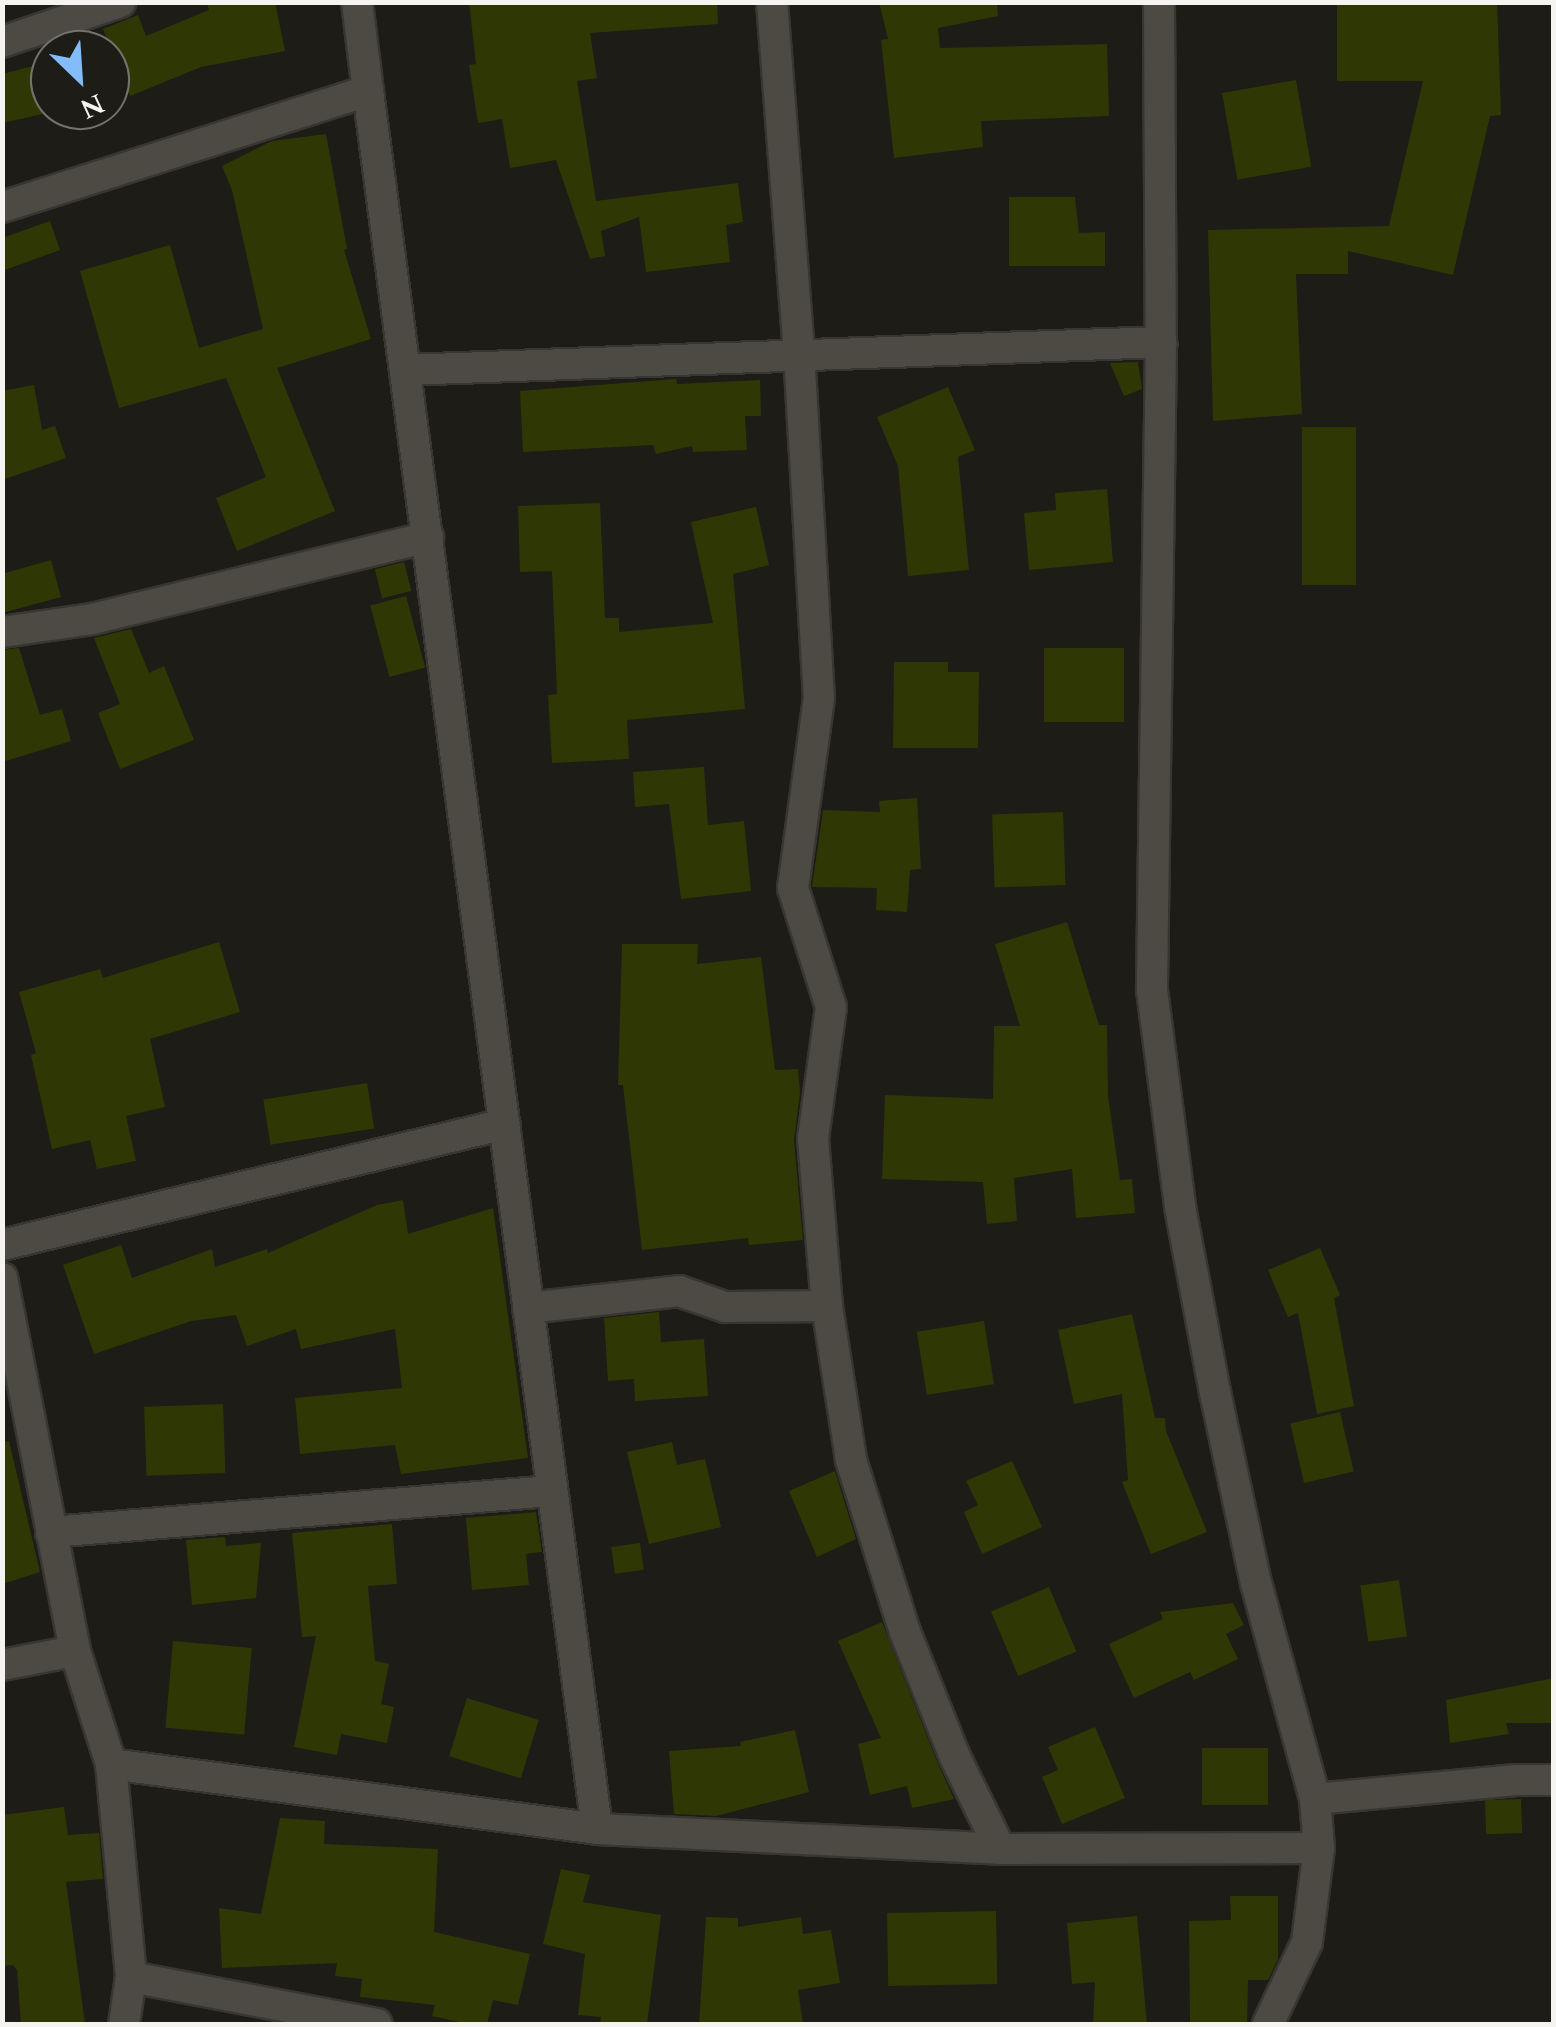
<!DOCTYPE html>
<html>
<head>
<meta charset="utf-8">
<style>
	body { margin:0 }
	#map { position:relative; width:1556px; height:2027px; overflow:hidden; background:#1e1c16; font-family:Spectral,serif }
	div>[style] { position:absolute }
	.building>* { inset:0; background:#2f3805; transform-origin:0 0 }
	.roads { filter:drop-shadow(2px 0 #383632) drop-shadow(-2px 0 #383632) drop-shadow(0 2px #383632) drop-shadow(0 -2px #383632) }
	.minor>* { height:30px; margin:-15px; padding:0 15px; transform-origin:15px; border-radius:15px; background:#4d4a43 }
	span { translate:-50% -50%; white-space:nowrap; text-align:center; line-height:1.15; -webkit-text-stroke:8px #1e1c16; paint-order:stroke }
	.frame { position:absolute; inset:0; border:5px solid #f6f4f0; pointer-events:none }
	.north { position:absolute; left:30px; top:30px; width:100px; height:100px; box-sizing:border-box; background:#1e1c16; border:2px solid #74726d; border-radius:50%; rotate:155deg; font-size:28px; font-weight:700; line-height:40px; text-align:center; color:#f6f4f0 }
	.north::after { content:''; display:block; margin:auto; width:35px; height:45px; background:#83bcfb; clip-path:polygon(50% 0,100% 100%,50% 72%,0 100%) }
</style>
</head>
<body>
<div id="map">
	<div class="building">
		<div style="clip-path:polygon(207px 2px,275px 2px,285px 51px,201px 67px,130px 96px,103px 29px,138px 15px,146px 36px,209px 10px)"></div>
		<div style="clip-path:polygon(469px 2px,717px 2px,718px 24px,590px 33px,597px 78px,577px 81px,596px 201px,738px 183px,743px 222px,726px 225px,730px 262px,646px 272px,639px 217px,601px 231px,605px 256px,590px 259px,556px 160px,510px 168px,502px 119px,478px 123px,469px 65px,476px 64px)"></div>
		<div style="clip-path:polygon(879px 2px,997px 2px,998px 16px,938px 28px,940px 48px,1107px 44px,1109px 116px,981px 121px,983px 147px,894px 158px,881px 40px,888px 39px)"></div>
		<div style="clip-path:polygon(1337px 2px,1497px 2px,1501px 115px,1490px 116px,1453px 275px,1348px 251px,1348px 274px,1296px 274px,1302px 414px,1213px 421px,1208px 230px,1389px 226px,1423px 81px,1337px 81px)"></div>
		<div style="clip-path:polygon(41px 64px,52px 112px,2px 123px,2px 74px)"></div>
		<div style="left:1296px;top:80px;width:88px;height:75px;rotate:80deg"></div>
		<div style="clip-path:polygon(326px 134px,347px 249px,344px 250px,371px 339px,277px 368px,335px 511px,237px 551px,216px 498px,266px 477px,226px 378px,119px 408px,80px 271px,170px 245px,199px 348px,263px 329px,232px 190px,222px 166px,272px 141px)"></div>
		<div style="clip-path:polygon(1009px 197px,1075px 197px,1079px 233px,1105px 232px,1105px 266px,1009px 266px)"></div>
		<div style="clip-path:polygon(50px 221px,60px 250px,2px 271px,2px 238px)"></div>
		<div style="clip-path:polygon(1138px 362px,1142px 389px,1124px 396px,1110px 363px)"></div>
		<div style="clip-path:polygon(676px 379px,677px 384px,760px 380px,761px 416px,745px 416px,747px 450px,693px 452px,692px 446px,656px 454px,653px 445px,523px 452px,520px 391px)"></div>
		<div style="clip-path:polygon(34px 385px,42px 430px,55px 426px,66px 458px,2px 480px,2px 391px)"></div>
		<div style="clip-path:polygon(948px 387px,975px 450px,958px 457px,969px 570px,908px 576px,898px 466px,877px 417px)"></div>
		<div style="left:1302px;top:427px;width:54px;height:158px"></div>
		<div style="clip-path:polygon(1107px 489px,1113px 562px,1029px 570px,1024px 513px,1056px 510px,1055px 493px)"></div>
		<div style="clip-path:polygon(600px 503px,605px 618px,619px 618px,619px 632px,713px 623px,691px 522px,756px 507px,769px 565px,733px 574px,745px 709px,627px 720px,629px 759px,552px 763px,548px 695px,557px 694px,552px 571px,520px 572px,518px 506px)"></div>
		<div style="clip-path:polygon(51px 560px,61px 597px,2px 613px,2px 574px)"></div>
		<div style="left:404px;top:562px;width:30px;height:30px;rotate:76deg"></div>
		<div style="left:406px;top:596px;width:74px;height:37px;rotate:75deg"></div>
		<div style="clip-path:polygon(131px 629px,149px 673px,164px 666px,194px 740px,120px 769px,98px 713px,120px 704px,94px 638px)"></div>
		<div style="clip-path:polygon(19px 648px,40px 715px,62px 709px,71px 741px,2px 762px,2px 650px)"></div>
		<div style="left:1044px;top:648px;width:80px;height:74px"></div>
		<div style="clip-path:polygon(894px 662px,948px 662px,948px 672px,979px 672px,978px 748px,893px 748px)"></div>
		<div style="clip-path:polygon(704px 767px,708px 825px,744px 821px,751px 891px,681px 899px,669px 804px,635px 807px,633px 772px)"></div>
		<div style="clip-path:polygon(917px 798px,921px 869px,910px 870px,907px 912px,876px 910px,877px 888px,812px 887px,823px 810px,880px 812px,879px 801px)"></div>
		<div style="left:1063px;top:812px;width:73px;height:71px;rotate:88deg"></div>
		<div style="clip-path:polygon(1067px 922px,1099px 1025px,1107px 1025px,1108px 1096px,1120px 1180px,1132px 1179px,1135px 1213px,1076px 1218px,1072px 1169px,1014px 1178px,1017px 1221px,987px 1224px,983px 1182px,882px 1179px,885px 1095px,993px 1099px,994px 1026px,1020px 1026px,995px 944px)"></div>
		<div style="clip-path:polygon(219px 942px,240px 1012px,150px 1039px,165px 1107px,126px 1116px,136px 1161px,97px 1169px,90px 1140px,52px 1149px,31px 1055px,36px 1053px,19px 992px,100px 969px,103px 978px)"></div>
		<div style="clip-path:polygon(622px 944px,698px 944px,697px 964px,761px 957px,775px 1070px,798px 1069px,800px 1093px,794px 1140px,803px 1240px,749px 1245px,748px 1238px,642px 1250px,623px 1085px,618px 1085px)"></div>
		<div style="left:367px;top:1083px;width:46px;height:105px;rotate:81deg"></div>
		<div style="clip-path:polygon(403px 1200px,408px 1234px,493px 1208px,528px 1458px,401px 1474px,395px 1445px,300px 1454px,295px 1398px,402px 1388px,395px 1329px,301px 1349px,296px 1329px,247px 1346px,236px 1315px,191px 1321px,94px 1354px,63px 1265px,121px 1245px,132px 1278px,212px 1249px,215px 1267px,267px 1249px,268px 1253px,377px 1205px)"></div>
		<div style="clip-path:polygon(1320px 1248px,1340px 1295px,1334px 1298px,1354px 1406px,1317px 1414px,1298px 1313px,1288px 1317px,1268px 1270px)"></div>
		<div style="clip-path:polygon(659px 1312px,661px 1342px,704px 1339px,708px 1396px,635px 1401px,634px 1379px,608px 1381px,604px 1318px)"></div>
		<div style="clip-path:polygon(1132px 1314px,1155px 1418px,1165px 1418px,1166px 1431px,1207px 1532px,1151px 1554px,1122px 1482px,1128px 1480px,1122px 1394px,1074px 1404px,1058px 1330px)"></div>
		<div style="left:984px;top:1321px;width:64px;height:68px;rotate:81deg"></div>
		<div style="left:223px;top:1404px;width:69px;height:79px;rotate:88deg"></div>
		<div style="left:1340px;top:1412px;width:61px;height:51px;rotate:77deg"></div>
		<div style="clip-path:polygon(9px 1441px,40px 1572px,2px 1584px,2px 1442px)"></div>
		<div style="clip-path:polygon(672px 1442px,677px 1465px,705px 1459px,721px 1527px,649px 1544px,627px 1452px)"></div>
		<div style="clip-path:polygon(1012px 1461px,1042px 1527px,982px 1554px,964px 1512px,978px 1505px,966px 1481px)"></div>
		<div style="clip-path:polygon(835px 1471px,856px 1539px,817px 1557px,789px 1491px)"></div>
		<div style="clip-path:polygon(536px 1512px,542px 1552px,526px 1554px,529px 1585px,472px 1590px,466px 1518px)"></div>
		<div style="clip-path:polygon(392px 1524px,397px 1584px,368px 1586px,375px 1661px,389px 1664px,381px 1704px,394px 1707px,387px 1743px,341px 1734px,337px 1755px,294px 1747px,316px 1636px,302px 1637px,292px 1533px)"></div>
		<div style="clip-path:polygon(225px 1537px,226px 1546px,261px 1543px,256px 1598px,192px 1605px,186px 1540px)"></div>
		<div style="left:640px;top:1543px;width:27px;height:29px;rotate:82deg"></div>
		<div style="left:1399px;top:1580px;width:57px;height:39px;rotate:82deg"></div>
		<div style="left:1049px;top:1587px;width:70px;height:63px;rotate:67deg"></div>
		<div style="clip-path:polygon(1233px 1603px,1244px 1625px,1226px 1634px,1238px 1659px,1194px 1680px,1190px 1672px,1134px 1698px,1109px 1644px,1163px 1619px,1160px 1612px)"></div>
		<div style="clip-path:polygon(882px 1622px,938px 1764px,954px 1799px,912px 1808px,907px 1786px,870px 1795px,858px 1744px,881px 1738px,838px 1641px)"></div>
		<div style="left:173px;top:1641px;width:79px;height:87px;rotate:5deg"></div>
		<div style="clip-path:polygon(1554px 1678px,1554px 1723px,1506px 1723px,1509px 1734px,1450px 1743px,1446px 1700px)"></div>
		<div style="left:467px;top:1698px;width:75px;height:61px;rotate:17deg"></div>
		<div style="clip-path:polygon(1095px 1727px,1125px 1798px,1062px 1824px,1042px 1777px,1058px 1770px,1048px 1747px)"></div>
		<div style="clip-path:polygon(795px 1730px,809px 1792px,716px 1816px,674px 1814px,669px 1751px,741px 1746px,740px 1742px)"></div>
		<div style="left:1202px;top:1748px;width:66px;height:57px"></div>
		<div style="left:1521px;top:1799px;width:34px;height:36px;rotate:88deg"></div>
		<div style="clip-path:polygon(64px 1807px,68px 1835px,99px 1833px,103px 1879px,66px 1882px,85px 2024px,21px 2024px,17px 1970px,13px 1965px,2px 1966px,2px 1815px)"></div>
		<div style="clip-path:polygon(280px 1818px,325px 1821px,324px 1844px,438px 1849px,434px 1932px,530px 1954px,518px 2005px,493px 2000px,487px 2024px,468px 2024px,432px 2016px,435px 2005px,360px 1997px,362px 1979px,335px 1976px,337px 1963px,222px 1968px,219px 1908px,261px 1914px)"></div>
		<div style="clip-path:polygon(561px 1869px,590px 1875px,583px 1902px,661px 1915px,647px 2024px,600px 2024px,601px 2017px,578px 2015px,585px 1954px,543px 1944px)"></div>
		<div style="clip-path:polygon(1230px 1896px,1278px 1896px,1278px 1959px,1268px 1980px,1248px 1980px,1247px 2024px,1190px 2024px,1189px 1921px,1231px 1920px)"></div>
		<div style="left:996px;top:1911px;width:73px;height:109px;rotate:89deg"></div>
		<div style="clip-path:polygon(1137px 1916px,1147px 2024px,1093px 2024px,1095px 1982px,1072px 1984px,1067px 1923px)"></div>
		<div style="clip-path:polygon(706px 1917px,738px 1918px,738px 1927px,801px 1917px,803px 1934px,831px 1930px,840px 1983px,798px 1990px,803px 2024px,699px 2024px)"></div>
	</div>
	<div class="roads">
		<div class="minor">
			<div style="left:357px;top:2px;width:90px;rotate:83deg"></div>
			<div style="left:772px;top:2px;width:351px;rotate:85.6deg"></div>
			<div style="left:799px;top:352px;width:347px;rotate:86.7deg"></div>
			<div style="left:819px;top:698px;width:192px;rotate:97.8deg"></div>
			<div style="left:793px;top:888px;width:125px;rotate:72.3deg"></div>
			<div style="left:831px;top:1007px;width:133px;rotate:97.8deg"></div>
			<div style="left:813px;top:1139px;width:168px;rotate:85.2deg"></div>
			<div style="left:827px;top:1306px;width:156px;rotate:81.1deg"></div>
			<div style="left:851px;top:1460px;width:180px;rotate:72.6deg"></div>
			<div style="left:905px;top:1632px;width:135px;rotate:68.2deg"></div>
			<div style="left:955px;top:1757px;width:102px;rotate:63.9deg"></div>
			<div style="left:1159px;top:2px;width:340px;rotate:89.7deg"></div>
			<div style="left:1161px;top:342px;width:648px;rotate:90.8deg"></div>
			<div style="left:1152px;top:990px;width:219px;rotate:82.6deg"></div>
			<div style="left:1180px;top:1207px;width:188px;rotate:79.3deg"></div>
			<div style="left:1215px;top:1392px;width:195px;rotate:77.9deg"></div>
			<div style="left:1256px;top:1583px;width:224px;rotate:74.7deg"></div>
			<div style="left:1315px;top:1799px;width:49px;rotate:85.3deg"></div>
			<div style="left:1319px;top:1848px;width:95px;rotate:97.3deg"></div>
			<div style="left:1307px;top:1942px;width:91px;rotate:115.4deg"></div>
			<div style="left:2px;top:42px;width:125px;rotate:-18.7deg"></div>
			<div style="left:2px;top:207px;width:384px;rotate:-17.6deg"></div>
			<div style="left:368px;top:91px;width:1753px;rotate:82.49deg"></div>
			<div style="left:405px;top:370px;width:757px;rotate:-2.12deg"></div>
			<div style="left:2px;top:632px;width:91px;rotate:-8.2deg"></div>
			<div style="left:92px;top:619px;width:346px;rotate:-13.7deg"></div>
			<div style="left:2px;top:1245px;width:517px;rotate:-13.53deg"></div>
			<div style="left:2px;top:1278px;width:380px;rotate:78.9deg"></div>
			<div style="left:528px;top:1308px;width:152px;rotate:-6.4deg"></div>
			<div style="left:679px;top:1291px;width:49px;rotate:19.2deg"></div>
			<div style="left:725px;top:1307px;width:102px;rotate:-0.6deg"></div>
			<div style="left:51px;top:1532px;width:502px;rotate:-4.69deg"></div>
			<div style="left:2px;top:1665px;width:74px;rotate:-10.9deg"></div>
			<div style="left:75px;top:1651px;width:119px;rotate:72.3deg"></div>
			<div style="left:111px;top:1764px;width:214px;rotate:84.6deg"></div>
			<div style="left:131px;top:1977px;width:48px;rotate:98.5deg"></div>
			<div style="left:111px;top:1764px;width:490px;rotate:7.6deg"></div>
			<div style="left:597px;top:1829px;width:403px;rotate:2.8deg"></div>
			<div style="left:1000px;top:1849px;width:319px;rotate:-0.2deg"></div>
			<div style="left:1315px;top:1799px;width:202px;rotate:-5.4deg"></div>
			<div style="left:1516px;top:1780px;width:38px"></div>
			<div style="left:131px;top:1977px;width:250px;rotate:10.8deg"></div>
		</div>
	</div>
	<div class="frame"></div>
	<div class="north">N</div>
</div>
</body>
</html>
